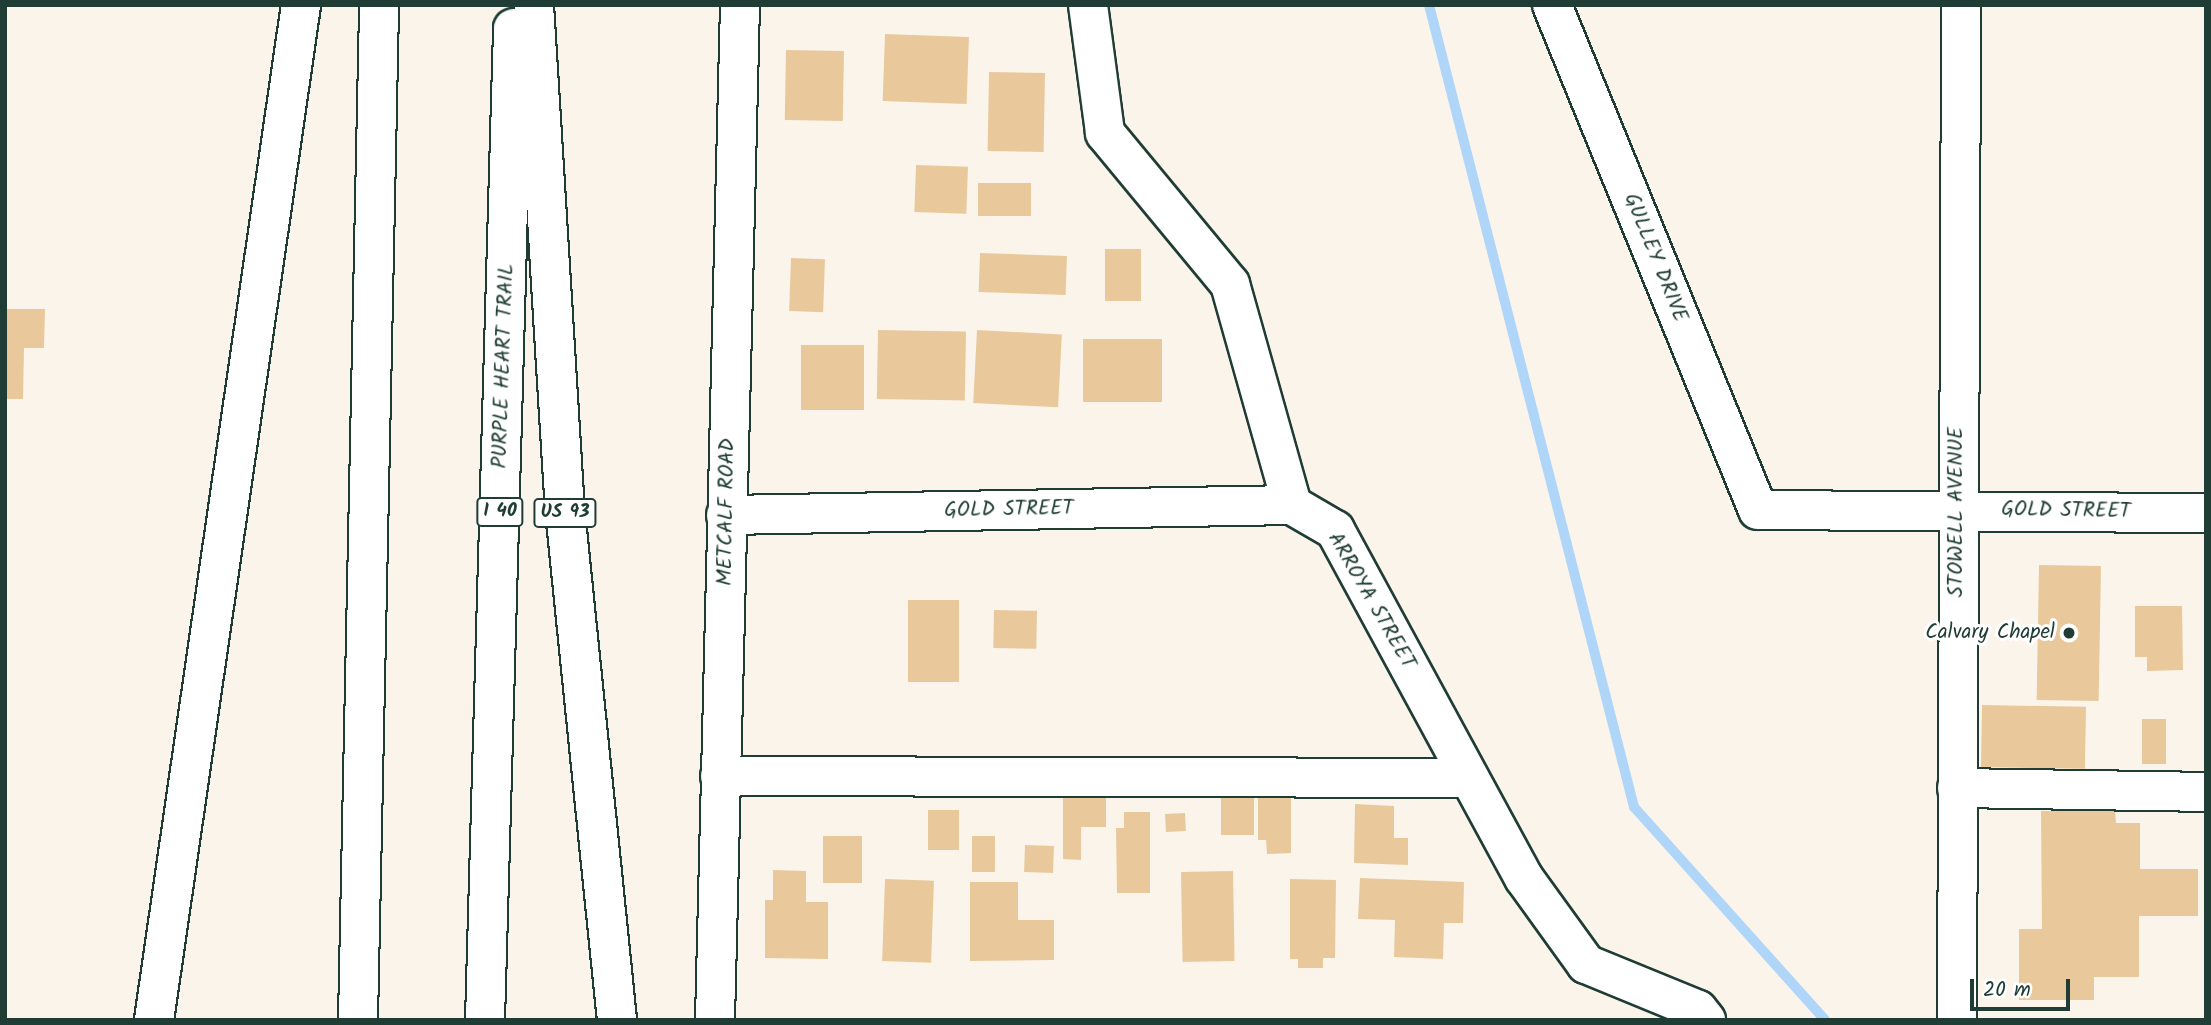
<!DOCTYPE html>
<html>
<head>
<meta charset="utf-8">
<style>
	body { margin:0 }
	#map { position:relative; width:2211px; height:1025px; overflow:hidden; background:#fbf4eb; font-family:Kalam,sans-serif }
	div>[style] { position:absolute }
	.stream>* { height:10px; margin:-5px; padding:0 5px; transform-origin:5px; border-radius:5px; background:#afd6f9 }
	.building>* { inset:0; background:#e9c99b; transform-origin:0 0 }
	.roads { filter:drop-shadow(2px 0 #1f3d34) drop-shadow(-2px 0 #1f3d34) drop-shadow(0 2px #1f3d34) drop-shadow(0 -2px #1f3d34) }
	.minor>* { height:38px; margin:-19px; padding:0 19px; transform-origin:19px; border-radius:19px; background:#fff }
	.highway>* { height:38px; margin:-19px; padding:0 19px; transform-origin:19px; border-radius:19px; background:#fff }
	.dots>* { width:19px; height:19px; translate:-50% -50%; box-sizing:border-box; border:4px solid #fff; border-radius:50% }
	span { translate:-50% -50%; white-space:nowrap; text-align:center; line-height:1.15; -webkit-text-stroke:6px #fff; paint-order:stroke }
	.shield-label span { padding:2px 5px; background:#fff; border:2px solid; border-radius:5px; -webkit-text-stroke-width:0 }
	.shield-label { font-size:19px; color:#1f3d34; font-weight:700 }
	.street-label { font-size:21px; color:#1f3d34 }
	.poi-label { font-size:21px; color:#1f3d34 }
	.right { translate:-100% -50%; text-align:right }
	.frame { position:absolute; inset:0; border:7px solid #1f3d34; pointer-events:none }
	.scale { position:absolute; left:1970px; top:979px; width:100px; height:32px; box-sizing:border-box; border:4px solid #1f3d34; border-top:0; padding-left:9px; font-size:21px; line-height:24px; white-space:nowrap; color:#1f3d34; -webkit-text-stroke:5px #fff; paint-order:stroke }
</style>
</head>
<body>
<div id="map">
	<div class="stream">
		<div style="left:1429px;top:5px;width:828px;rotate:75.66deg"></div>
		<div style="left:1634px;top:807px;width:286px;rotate:48.1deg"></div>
	</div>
	<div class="building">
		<div style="left:885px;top:34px;width:84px;height:67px;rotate:2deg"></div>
		<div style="left:786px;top:50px;width:58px;height:70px;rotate:1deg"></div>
		<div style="left:989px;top:72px;width:56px;height:79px;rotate:1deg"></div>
		<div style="left:916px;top:165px;width:52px;height:47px;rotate:2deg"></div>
		<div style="left:1031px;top:183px;width:33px;height:53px;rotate:90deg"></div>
		<div style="left:1105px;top:249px;width:36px;height:52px"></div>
		<div style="left:980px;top:253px;width:87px;height:39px;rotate:2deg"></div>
		<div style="left:791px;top:258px;width:34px;height:53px;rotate:2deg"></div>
		<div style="clip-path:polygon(5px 309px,45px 309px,44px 348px,24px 348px,23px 399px,5px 399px)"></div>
		<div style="left:878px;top:330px;width:88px;height:69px;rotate:1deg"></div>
		<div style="left:977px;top:330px;width:85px;height:73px;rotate:3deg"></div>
		<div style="left:1083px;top:339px;width:79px;height:63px"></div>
		<div style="left:801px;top:345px;width:63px;height:65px"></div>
		<div style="left:2039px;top:565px;width:62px;height:135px;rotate:1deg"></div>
		<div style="left:908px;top:600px;width:51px;height:82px"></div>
		<div style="clip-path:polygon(2135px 606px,2182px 606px,2183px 670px,2147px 671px,2147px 657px,2135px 657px)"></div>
		<div style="left:994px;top:610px;width:43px;height:38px;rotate:1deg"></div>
		<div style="left:1982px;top:705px;width:104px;height:62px;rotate:1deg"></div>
		<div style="left:2142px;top:719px;width:24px;height:45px"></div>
		<div style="clip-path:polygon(1258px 793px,1291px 793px,1291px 853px,1267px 854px,1266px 840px,1258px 840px)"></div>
		<div style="clip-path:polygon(1063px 794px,1106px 794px,1106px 827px,1081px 827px,1081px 860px,1063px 859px)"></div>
		<div style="left:1221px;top:794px;width:33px;height:41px"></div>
		<div style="clip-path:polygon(1355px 804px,1394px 806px,1394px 838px,1408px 838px,1408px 865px,1354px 863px)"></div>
		<div style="left:928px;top:810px;width:31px;height:40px"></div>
		<div style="clip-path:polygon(2041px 811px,2115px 811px,2116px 823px,2140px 823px,2140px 869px,2198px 869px,2198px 916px,2139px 916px,2139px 977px,2094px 977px,2094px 1000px,2019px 1000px,2019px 929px,2042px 929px)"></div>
		<div style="clip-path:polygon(1124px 812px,1150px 812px,1150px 893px,1117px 893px,1116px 828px,1124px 828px)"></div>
		<div style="left:1185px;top:813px;width:18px;height:20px;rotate:87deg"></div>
		<div style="left:823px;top:836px;width:39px;height:47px"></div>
		<div style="left:995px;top:836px;width:36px;height:23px;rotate:90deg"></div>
		<div style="left:1025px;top:845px;width:29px;height:27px;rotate:2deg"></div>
		<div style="clip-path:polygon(773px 870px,806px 871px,806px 902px,828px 902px,828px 959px,765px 958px,765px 900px,773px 900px)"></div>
		<div style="left:1233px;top:871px;width:90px;height:52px;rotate:89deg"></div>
		<div style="clip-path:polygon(1360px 878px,1464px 882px,1463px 923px,1444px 923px,1443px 959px,1394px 957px,1395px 920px,1358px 919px)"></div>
		<div style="left:885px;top:879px;width:49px;height:82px;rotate:2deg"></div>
		<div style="clip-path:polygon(1290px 879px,1336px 880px,1335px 958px,1323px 958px,1323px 968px,1298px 968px,1298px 959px,1290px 959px)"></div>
		<div style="clip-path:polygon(970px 882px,1018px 882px,1018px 920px,1054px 920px,1054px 960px,970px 961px)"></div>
	</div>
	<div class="roads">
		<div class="minor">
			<div style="left:1088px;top:5px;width:129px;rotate:82.4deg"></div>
			<div style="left:1105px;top:133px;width:196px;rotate:50.4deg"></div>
			<div style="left:1230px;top:284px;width:230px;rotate:74.3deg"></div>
			<div style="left:1292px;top:505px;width:50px;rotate:30.2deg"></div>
			<div style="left:1335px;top:530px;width:396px;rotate:61.5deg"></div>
			<div style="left:1524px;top:878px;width:106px;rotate:54.2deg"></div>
			<div style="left:1586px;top:964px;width:121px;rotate:22.3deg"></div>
			<div style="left:1698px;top:1010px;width:13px;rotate:51deg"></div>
			<div style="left:1552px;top:5px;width:545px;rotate:67.81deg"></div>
			<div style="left:1758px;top:510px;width:448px;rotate:0.4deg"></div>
			<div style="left:726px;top:515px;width:566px;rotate:-1.01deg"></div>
			<div style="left:720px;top:776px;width:749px;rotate:0.15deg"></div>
			<div style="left:1957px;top:788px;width:249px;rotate:0.9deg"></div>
			<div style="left:715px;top:1020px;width:1015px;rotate:-88.59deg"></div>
			<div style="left:1957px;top:1020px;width:1015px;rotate:-89.77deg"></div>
		</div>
		<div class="highway">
			<div style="left:534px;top:5px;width:497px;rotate:86.5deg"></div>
			<div style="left:564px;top:501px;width:522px;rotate:84.17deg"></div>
			<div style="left:154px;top:1020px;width:1026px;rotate:-81.76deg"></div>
			<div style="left:358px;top:1020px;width:1015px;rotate:-88.81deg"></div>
			<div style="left:485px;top:1020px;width:992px;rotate:-88.38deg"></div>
		</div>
	</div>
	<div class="dots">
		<div style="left:2069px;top:633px;background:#1f3d34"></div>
	</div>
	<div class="shield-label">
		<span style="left:500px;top:512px">I 40</span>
		<span style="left:565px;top:513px">US 93</span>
	</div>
	<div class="street-label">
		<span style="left:1655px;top:258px;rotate:68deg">GULLEY DRIVE</span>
		<span style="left:504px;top:366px;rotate:-88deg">PURPLE HEART TRAIL</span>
		<span style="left:1009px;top:510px;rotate:-1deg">GOLD STREET</span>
		<span style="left:2066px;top:511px;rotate:1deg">GOLD STREET</span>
		<span style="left:727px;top:512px;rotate:-89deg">METCALF ROAD</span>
		<span style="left:1957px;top:512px;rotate:-90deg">STOWELL AVENUE</span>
		<span style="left:1371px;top:601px;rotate:60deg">ARROYA STREET</span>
	</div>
	<div class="poi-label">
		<span class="right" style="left:2055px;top:633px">Calvary Chapel</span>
	</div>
	<div class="frame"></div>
	<div class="scale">20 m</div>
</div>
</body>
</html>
